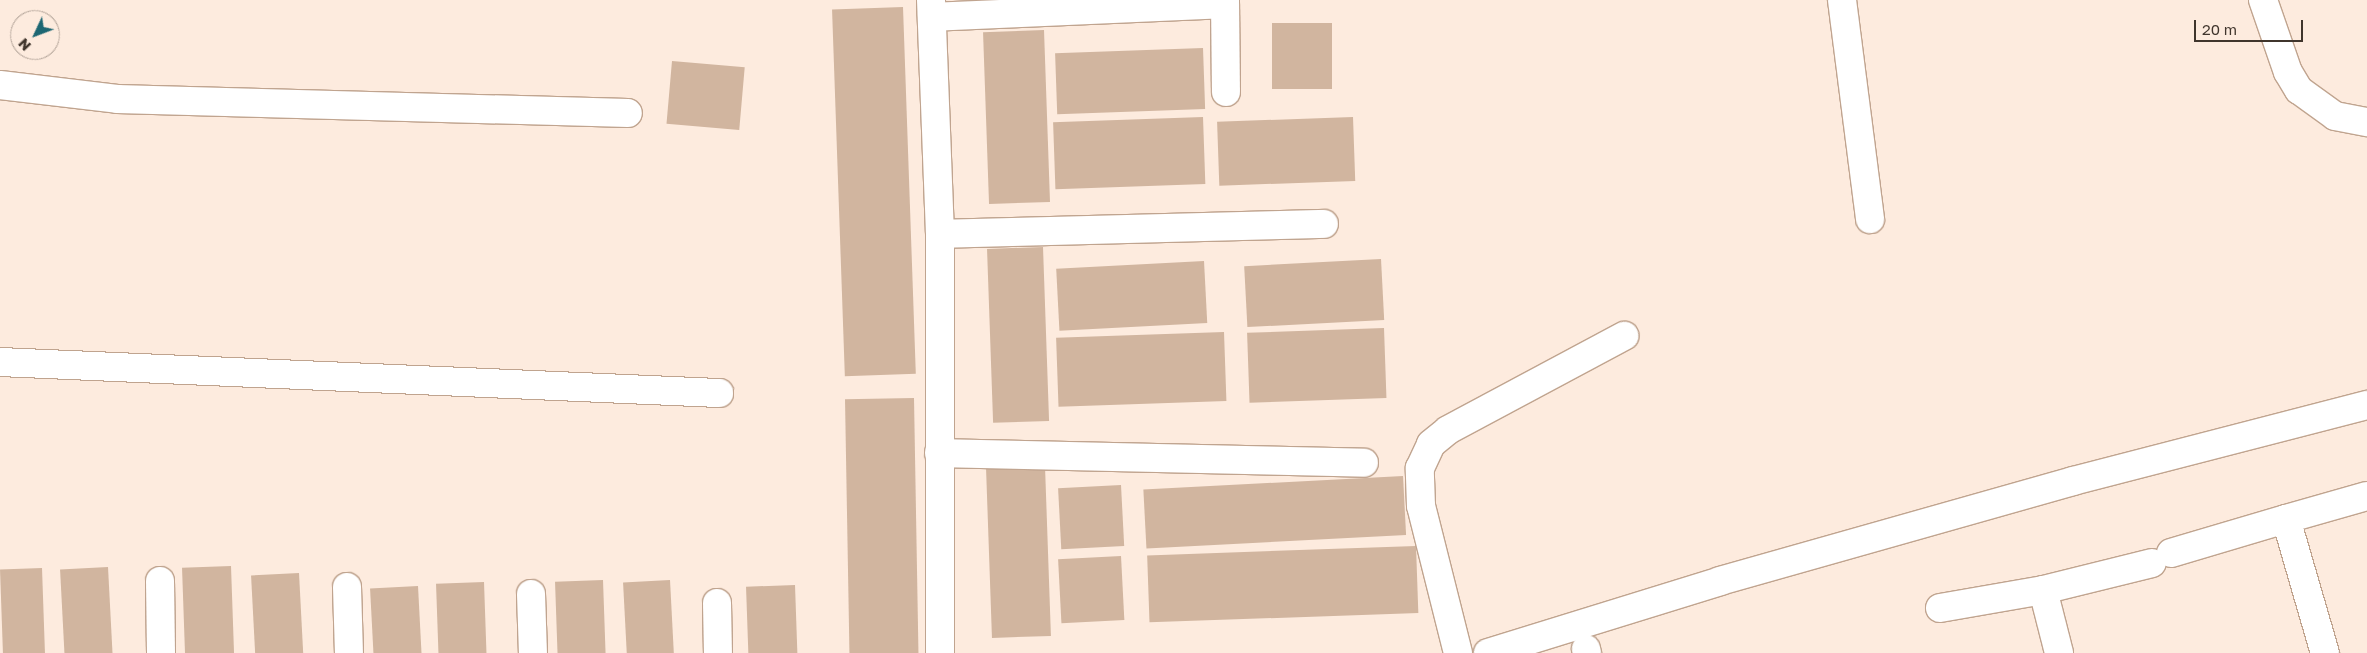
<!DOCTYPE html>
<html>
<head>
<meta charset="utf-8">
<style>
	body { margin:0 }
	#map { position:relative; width:2367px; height:653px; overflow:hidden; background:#fdebde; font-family:"Golos Text",sans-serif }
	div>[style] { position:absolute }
	.building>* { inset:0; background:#d1b59f; transform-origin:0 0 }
	.roads { filter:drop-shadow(1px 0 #c0a48f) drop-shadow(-1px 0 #c0a48f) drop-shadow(0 1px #c0a48f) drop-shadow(0 -1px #c0a48f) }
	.minor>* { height:28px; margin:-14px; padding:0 14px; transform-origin:14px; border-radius:14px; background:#fff }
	span { translate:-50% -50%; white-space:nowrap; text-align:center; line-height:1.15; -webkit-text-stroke:4.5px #fdebde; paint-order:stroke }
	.north { position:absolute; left:10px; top:10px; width:50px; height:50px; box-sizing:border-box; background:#fdebde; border:1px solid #b1a297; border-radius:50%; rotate:227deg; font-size:14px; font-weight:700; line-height:20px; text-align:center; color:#40352c }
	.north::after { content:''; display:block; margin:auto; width:18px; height:22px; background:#1d6773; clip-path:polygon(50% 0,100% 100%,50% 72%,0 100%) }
	.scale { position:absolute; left:2194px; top:20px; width:109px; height:22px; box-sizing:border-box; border:2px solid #40352c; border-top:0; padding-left:6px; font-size:15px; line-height:18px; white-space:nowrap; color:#40352c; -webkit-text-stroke:4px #fdebde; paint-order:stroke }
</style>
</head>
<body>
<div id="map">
	<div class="building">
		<div style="left:903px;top:7px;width:367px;height:71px;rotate:88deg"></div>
		<div style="left:1272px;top:23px;width:60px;height:66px"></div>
		<div style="left:1044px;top:30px;width:172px;height:61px;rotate:88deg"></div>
		<div style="left:1203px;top:48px;width:61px;height:148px;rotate:88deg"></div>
		<div style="left:672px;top:61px;width:73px;height:63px;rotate:5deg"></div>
		<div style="left:1203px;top:117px;width:67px;height:150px;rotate:88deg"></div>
		<div style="left:1353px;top:117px;width:64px;height:136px;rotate:88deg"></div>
		<div style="left:1043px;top:247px;width:174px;height:56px;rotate:88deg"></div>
		<div style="left:1381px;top:259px;width:61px;height:137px;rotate:87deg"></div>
		<div style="left:1204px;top:261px;width:62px;height:148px;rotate:87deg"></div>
		<div style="left:1384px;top:328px;width:70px;height:137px;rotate:88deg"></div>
		<div style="left:1224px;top:332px;width:69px;height:168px;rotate:88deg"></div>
		<div style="left:914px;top:398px;width:255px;height:69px;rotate:89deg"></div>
		<div style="left:1045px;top:466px;width:170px;height:59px;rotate:88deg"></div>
		<div style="left:1403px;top:476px;width:59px;height:260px;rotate:87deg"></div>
		<div style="left:1121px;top:485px;width:61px;height:63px;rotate:87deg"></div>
		<div style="left:1416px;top:546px;width:67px;height:269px;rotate:88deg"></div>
		<div style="left:1121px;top:556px;width:64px;height:63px;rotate:87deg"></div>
		<div style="left:231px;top:566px;width:87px;height:49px;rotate:88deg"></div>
		<div style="left:108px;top:567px;width:86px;height:48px;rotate:87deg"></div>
		<div style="left:42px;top:568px;width:85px;height:42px;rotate:88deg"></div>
		<div style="left:299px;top:573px;width:80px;height:48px;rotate:87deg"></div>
		<div style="left:603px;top:580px;width:73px;height:48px;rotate:88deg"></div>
		<div style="left:670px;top:580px;width:73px;height:47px;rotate:87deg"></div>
		<div style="left:484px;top:582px;width:71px;height:48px;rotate:88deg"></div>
		<div style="left:795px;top:585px;width:68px;height:49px;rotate:88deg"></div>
		<div style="left:418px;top:586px;width:67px;height:48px;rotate:87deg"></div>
	</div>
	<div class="roads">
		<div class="minor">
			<div style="left:931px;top:0;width:234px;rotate:87.8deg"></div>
			<div style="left:940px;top:234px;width:419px;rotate:90deg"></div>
			<div style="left:1225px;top:0;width:92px;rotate:89.4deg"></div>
			<div style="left:1842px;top:0;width:221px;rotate:82.7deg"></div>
			<div style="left:2263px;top:0;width:76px;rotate:70.9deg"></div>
			<div style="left:2288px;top:72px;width:21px;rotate:59deg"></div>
			<div style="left:2299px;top:90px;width:44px;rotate:35.8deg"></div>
			<div style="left:2335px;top:116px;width:33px;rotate:11deg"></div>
			<div style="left:932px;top:17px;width:293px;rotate:-2.5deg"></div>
			<div style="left:0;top:85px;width:118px;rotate:6.8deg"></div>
			<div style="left:117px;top:99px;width:511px;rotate:1.57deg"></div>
			<div style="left:940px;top:234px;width:384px;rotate:-1.5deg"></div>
			<div style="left:0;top:362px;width:720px;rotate:2.47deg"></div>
			<div style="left:939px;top:453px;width:425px;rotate:1.3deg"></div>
			<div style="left:2286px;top:519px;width:84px;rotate:-15.9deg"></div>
			<div style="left:2171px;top:553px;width:120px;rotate:-16.5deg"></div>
			<div style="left:2286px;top:519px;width:140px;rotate:73.8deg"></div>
			<div style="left:160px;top:581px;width:72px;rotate:89.2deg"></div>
			<div style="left:347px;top:587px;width:66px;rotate:88.3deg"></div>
			<div style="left:2043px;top:590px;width:65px;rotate:75.7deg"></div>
			<div style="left:531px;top:594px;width:59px;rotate:88.1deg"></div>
			<div style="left:717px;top:603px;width:50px;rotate:88.9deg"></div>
			<div style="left:1940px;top:608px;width:105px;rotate:-9.9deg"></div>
			<div style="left:2043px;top:590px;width:112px;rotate:-13.9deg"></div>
			<div style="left:1586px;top:649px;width:4px;rotate:76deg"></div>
			<div style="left:1458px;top:653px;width:152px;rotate:-104.1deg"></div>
			<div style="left:1421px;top:506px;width:38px;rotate:-92deg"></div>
			<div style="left:1420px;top:468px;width:26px;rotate:-65deg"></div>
			<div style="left:1431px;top:444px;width:22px;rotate:-39deg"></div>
			<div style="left:1448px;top:430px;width:200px;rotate:-28.1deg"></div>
			<div style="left:1488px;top:653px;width:243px;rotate:-17.2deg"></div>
			<div style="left:1720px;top:581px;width:367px;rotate:-15.8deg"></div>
			<div style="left:2073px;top:481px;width:304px;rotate:-14.5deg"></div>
		</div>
	</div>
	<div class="north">N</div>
	<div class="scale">20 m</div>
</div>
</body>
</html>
